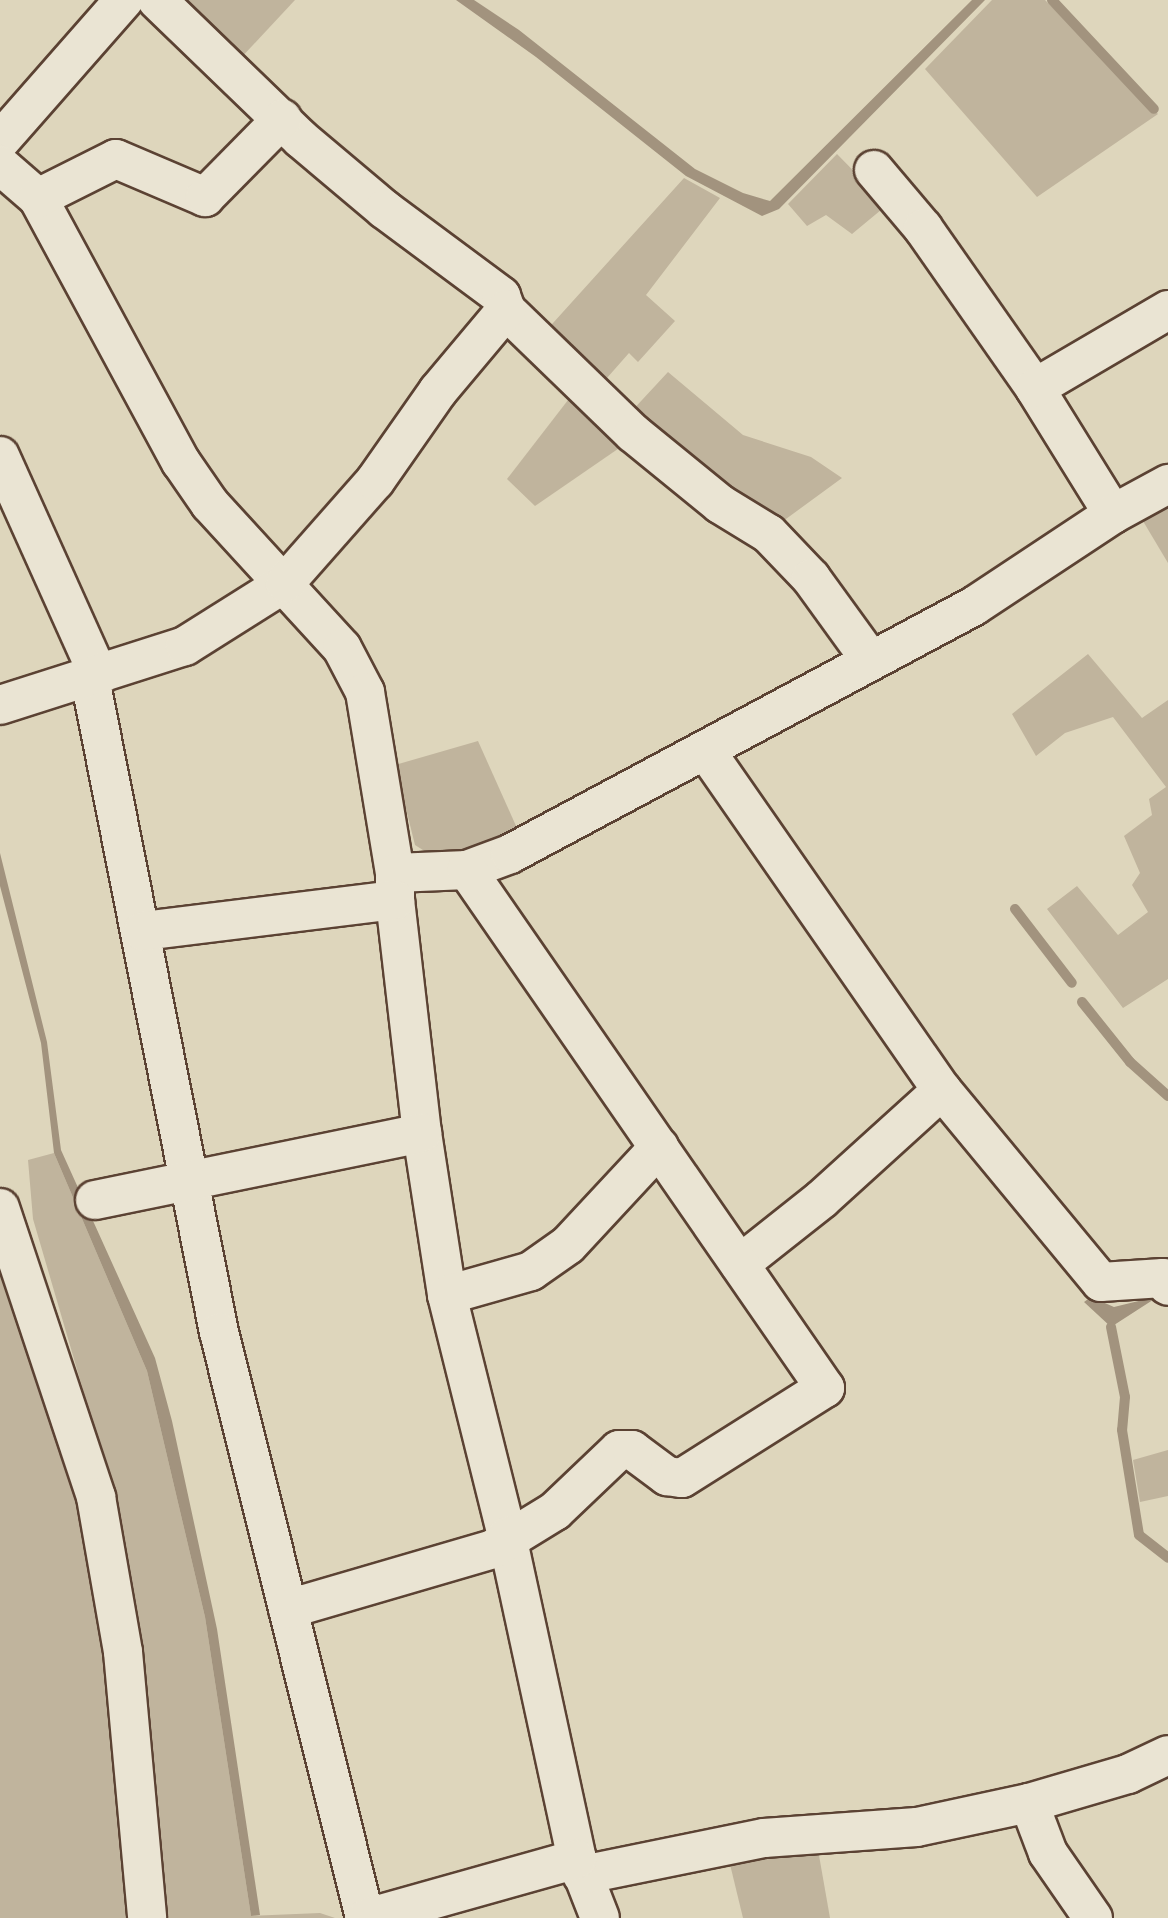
<!DOCTYPE html>
<html>
<head>
<meta charset="utf-8">
<style>
	body { margin:0 }
	#map { position:relative; width:1168px; height:1918px; overflow:hidden; background:#ded6bc; font-family:"IM FELL DW Pica",serif }
	div>[style] { position:absolute }
	.green>* { inset:0; background:#c0b49d }
	.water>* { inset:0; background:#a2937e }
	.stream>* { height:10px; margin:-5px; padding:0 5px; transform-origin:5px; border-radius:5px; background:#a2937e }
	.roads { filter:drop-shadow(2px 0 #5b4233) drop-shadow(-2px 0 #5b4233) drop-shadow(0 2px #5b4233) drop-shadow(0 -2px #5b4233) }
	.minor>* { height:38px; margin:-19px; padding:0 19px; transform-origin:19px; border-radius:19px; background:#eae4d3 }
	span { translate:-50% -50%; white-space:nowrap; text-align:center; line-height:1.15; -webkit-text-stroke:6px #eae4d3; paint-order:stroke }
</style>
</head>
<body>
<div id="map">
	<div class="green">
		<div style="clip-path:polygon(168px 0,295px 0,239px 60px)"></div>
		<div style="clip-path:polygon(992px 0,1045px 0,1158px 114px,1037px 197px,925px 69px)"></div>
		<div style="clip-path:polygon(837px 154px,887px 205px,852px 234px,826px 215px,807px 226px,788px 204px)"></div>
		<div style="clip-path:polygon(684px 178px,720px 198px,646px 295px,675px 321px,638px 362px,629px 353px,599px 387px,544px 333px)"></div>
		<div style="clip-path:polygon(668px 372px,743px 435px,811px 457px,842px 478px,775px 527px,629px 414px)"></div>
		<div style="clip-path:polygon(575px 391px,628px 442px,535px 506px,507px 479px)"></div>
		<div style="clip-path:polygon(1168px 494px,1168px 563px,1137px 511px)"></div>
		<div style="clip-path:polygon(1088px 654px,1142px 718px,1168px 700px,1168px 979px,1123px 1008px,1047px 909px,1077px 886px,1118px 935px,1148px 912px,1132px 885px,1140px 873px,1124px 836px,1152px 815px,1149px 799px,1166px 787px,1113px 717px,1065px 733px,1036px 756px,1012px 714px)"></div>
		<div style="clip-path:polygon(478px 741px,521px 837px,437px 859px,415px 845px,395px 765px)"></div>
		<div style="clip-path:polygon(54px 1153px,147px 1371px,205px 1617px,251px 1916px,320px 1913px,335px 1918px,162px 1918px,138px 1647px,98px 1441px,33px 1219px,28px 1160px)"></div>
		<div style="clip-path:polygon(0 1244px,82px 1499px,112px 1654px,135px 1918px,0 1918px)"></div>
		<div style="clip-path:polygon(1168px 1450px,1168px 1496px,1140px 1502px,1133px 1460px)"></div>
		<div style="clip-path:polygon(817px 1844px,830px 1918px,743px 1918px,728px 1856px)"></div>
	</div>
	<div class="water">
		<div style="clip-path:polygon(456px 0,474px 0,519px 30px,695px 169px,743px 193px,770px 201px,972px 0,985px 0,779px 209px,762px 216px,686px 176px,536px 57px)"></div>
		<div style="clip-path:polygon(0 853px,47px 1042px,61px 1150px,155px 1358px,172px 1421px,217px 1629px,260px 1915px,251px 1916px,205px 1617px,147px 1371px,54px 1153px,41px 1043px,0 886px)"></div>
		<div style="clip-path:polygon(1159px 1296px,1111px 1327px,1084px 1302px,1091px 1297px,1114px 1307px)"></div>
	</div>
	<div class="stream">
		<div style="left:1052px;top:0;width:149px;rotate:46.9deg"></div>
		<div style="left:1015px;top:909px;width:93px;rotate:52.4deg"></div>
		<div style="left:1082px;top:1002px;width:77px;rotate:51.3deg"></div>
		<div style="left:1130px;top:1062px;width:51px;rotate:41.8deg"></div>
		<div style="left:1111px;top:1327px;width:71px;rotate:78.7deg"></div>
		<div style="left:1125px;top:1397px;width:33px;rotate:95deg"></div>
		<div style="left:1122px;top:1430px;width:106px;rotate:80.8deg"></div>
		<div style="left:1139px;top:1535px;width:37px;rotate:38deg"></div>
	</div>
	<div class="roads">
		<div class="minor">
			<div style="left:157px;top:0;width:200px;rotate:44deg"></div>
			<div style="left:301px;top:139px;width:109px;rotate:40.1deg"></div>
			<div style="left:384px;top:209px;width:146px;rotate:36.6deg"></div>
			<div style="left:501px;top:296px;width:15px;rotate:70deg"></div>
			<div style="left:506px;top:310px;width:177px;rotate:44.1deg"></div>
			<div style="left:633px;top:433px;width:112px;rotate:39.2deg"></div>
			<div style="left:720px;top:504px;width:57px;rotate:31.5deg"></div>
			<div style="left:769px;top:534px;width:61px;rotate:46.3deg"></div>
			<div style="left:811px;top:578px;width:102px;rotate:54.1deg"></div>
			<div style="left:0;top:141px;width:188px;rotate:-48.7deg"></div>
			<div style="left:0;top:165px;width:50px;rotate:41deg"></div>
			<div style="left:38px;top:198px;width:300px;rotate:61.6deg"></div>
			<div style="left:181px;top:462px;width:51px;rotate:55.4deg"></div>
			<div style="left:210px;top:504px;width:195px;rotate:47.5deg"></div>
			<div style="left:342px;top:648px;width:50px;rotate:62.4deg"></div>
			<div style="left:365px;top:692px;width:183px;rotate:80.6deg"></div>
			<div style="left:395px;top:873px;width:27px;rotate:90deg"></div>
			<div style="left:395px;top:900px;width:235px;rotate:83.4deg"></div>
			<div style="left:422px;top:1133px;width:164px;rotate:81.2deg"></div>
			<div style="left:447px;top:1295px;width:248px;rotate:76deg"></div>
			<div style="left:507px;top:1536px;width:330px;rotate:77.8deg"></div>
			<div style="left:577px;top:1859px;width:63px;rotate:68.7deg"></div>
			<div style="left:874px;top:170px;width:76px;rotate:49.8deg"></div>
			<div style="left:923px;top:228px;width:195px;rotate:55deg"></div>
			<div style="left:38px;top:198px;width:87px;rotate:-26.6deg"></div>
			<div style="left:116px;top:159px;width:97px;rotate:23.1deg"></div>
			<div style="left:205px;top:197px;width:110px;rotate:-45.4deg"></div>
			<div style="left:0;top:456px;width:241px;rotate:65.8deg"></div>
			<div style="left:1113px;top:514px;width:148px;rotate:-121.8deg"></div>
			<div style="left:1035px;top:388px;width:154px;rotate:-30.4deg"></div>
			<div style="left:90px;top:679px;width:666px;rotate:78.83deg"></div>
			<div style="left:219px;top:1332px;width:604px;rotate:76.01deg"></div>
			<div style="left:0;top:705px;width:194px;rotate:-17.7deg"></div>
			<div style="left:185px;top:646px;width:118px;rotate:-32.2deg"></div>
			<div style="left:285px;top:583px;width:136px;rotate:-48.6deg"></div>
			<div style="left:375px;top:481px;width:110px;rotate:-55deg"></div>
			<div style="left:438px;top:391px;width:106px;rotate:-50deg"></div>
			<div style="left:706px;top:751px;width:413px;rotate:55.2deg"></div>
			<div style="left:942px;top:1090px;width:162px;rotate:137.8deg"></div>
			<div style="left:822px;top:1199px;width:105px;rotate:141.6deg"></div>
			<div style="left:395px;top:873px;width:72px;rotate:-2.4deg"></div>
			<div style="left:467px;top:870px;width:46px;rotate:-20.4deg"></div>
			<div style="left:510px;top:854px;width:526px;rotate:-28.12deg"></div>
			<div style="left:974px;top:606px;width:167px;rotate:-33.5deg"></div>
			<div style="left:1113px;top:514px;width:63px;rotate:-28.6deg"></div>
			<div style="left:143px;top:931px;width:254px;rotate:-7deg"></div>
			<div style="left:942px;top:1090px;width:249px;rotate:50.4deg"></div>
			<div style="left:1101px;top:1282px;width:62px;rotate:-3.7deg"></div>
			<div style="left:1163px;top:1278px;width:9px;rotate:58deg"></div>
			<div style="left:95px;top:1200px;width:334px;rotate:-11.6deg"></div>
			<div style="left:0;top:1208px;width:305px;rotate:71.6deg"></div>
			<div style="left:96px;top:1497px;width:157px;rotate:80.1deg"></div>
			<div style="left:123px;top:1652px;width:267px;rotate:84.8deg"></div>
			<div style="left:447px;top:1295px;width:87px;rotate:-15.9deg"></div>
			<div style="left:531px;top:1271px;width:45px;rotate:-35.1deg"></div>
			<div style="left:568px;top:1245px;width:134px;rotate:-47.1deg"></div>
			<div style="left:288px;top:1609px;width:214px;rotate:-16.3deg"></div>
			<div style="left:493px;top:1549px;width:73px;rotate:-31.5deg"></div>
			<div style="left:555px;top:1511px;width:88px;rotate:-43.6deg"></div>
			<div style="left:619px;top:1450px;width:13px"></div>
			<div style="left:632px;top:1450px;width:44px;rotate:36.6deg"></div>
			<div style="left:667px;top:1476px;width:15px;rotate:8deg"></div>
			<div style="left:682px;top:1478px;width:169px;rotate:-32.2deg"></div>
			<div style="left:825px;top:1388px;width:630px;rotate:-124.65deg"></div>
			<div style="left:1029px;top:1803px;width:53px;rotate:69.2deg"></div>
			<div style="left:1048px;top:1853px;width:79px;rotate:55.3deg"></div>
			<div style="left:582px;top:1875px;width:186px;rotate:-11.5deg"></div>
			<div style="left:764px;top:1838px;width:153px;rotate:-4.1deg"></div>
			<div style="left:917px;top:1827px;width:115px;rotate:-12.1deg"></div>
			<div style="left:1029px;top:1803px;width:103px;rotate:-16.3deg"></div>
			<div style="left:1128px;top:1774px;width:44px;rotate:-25.4deg"></div>
			<div style="left:367px;top:1918px;width:218px;rotate:-15.7deg"></div>
		</div>
	</div>
</div>
</body>
</html>
